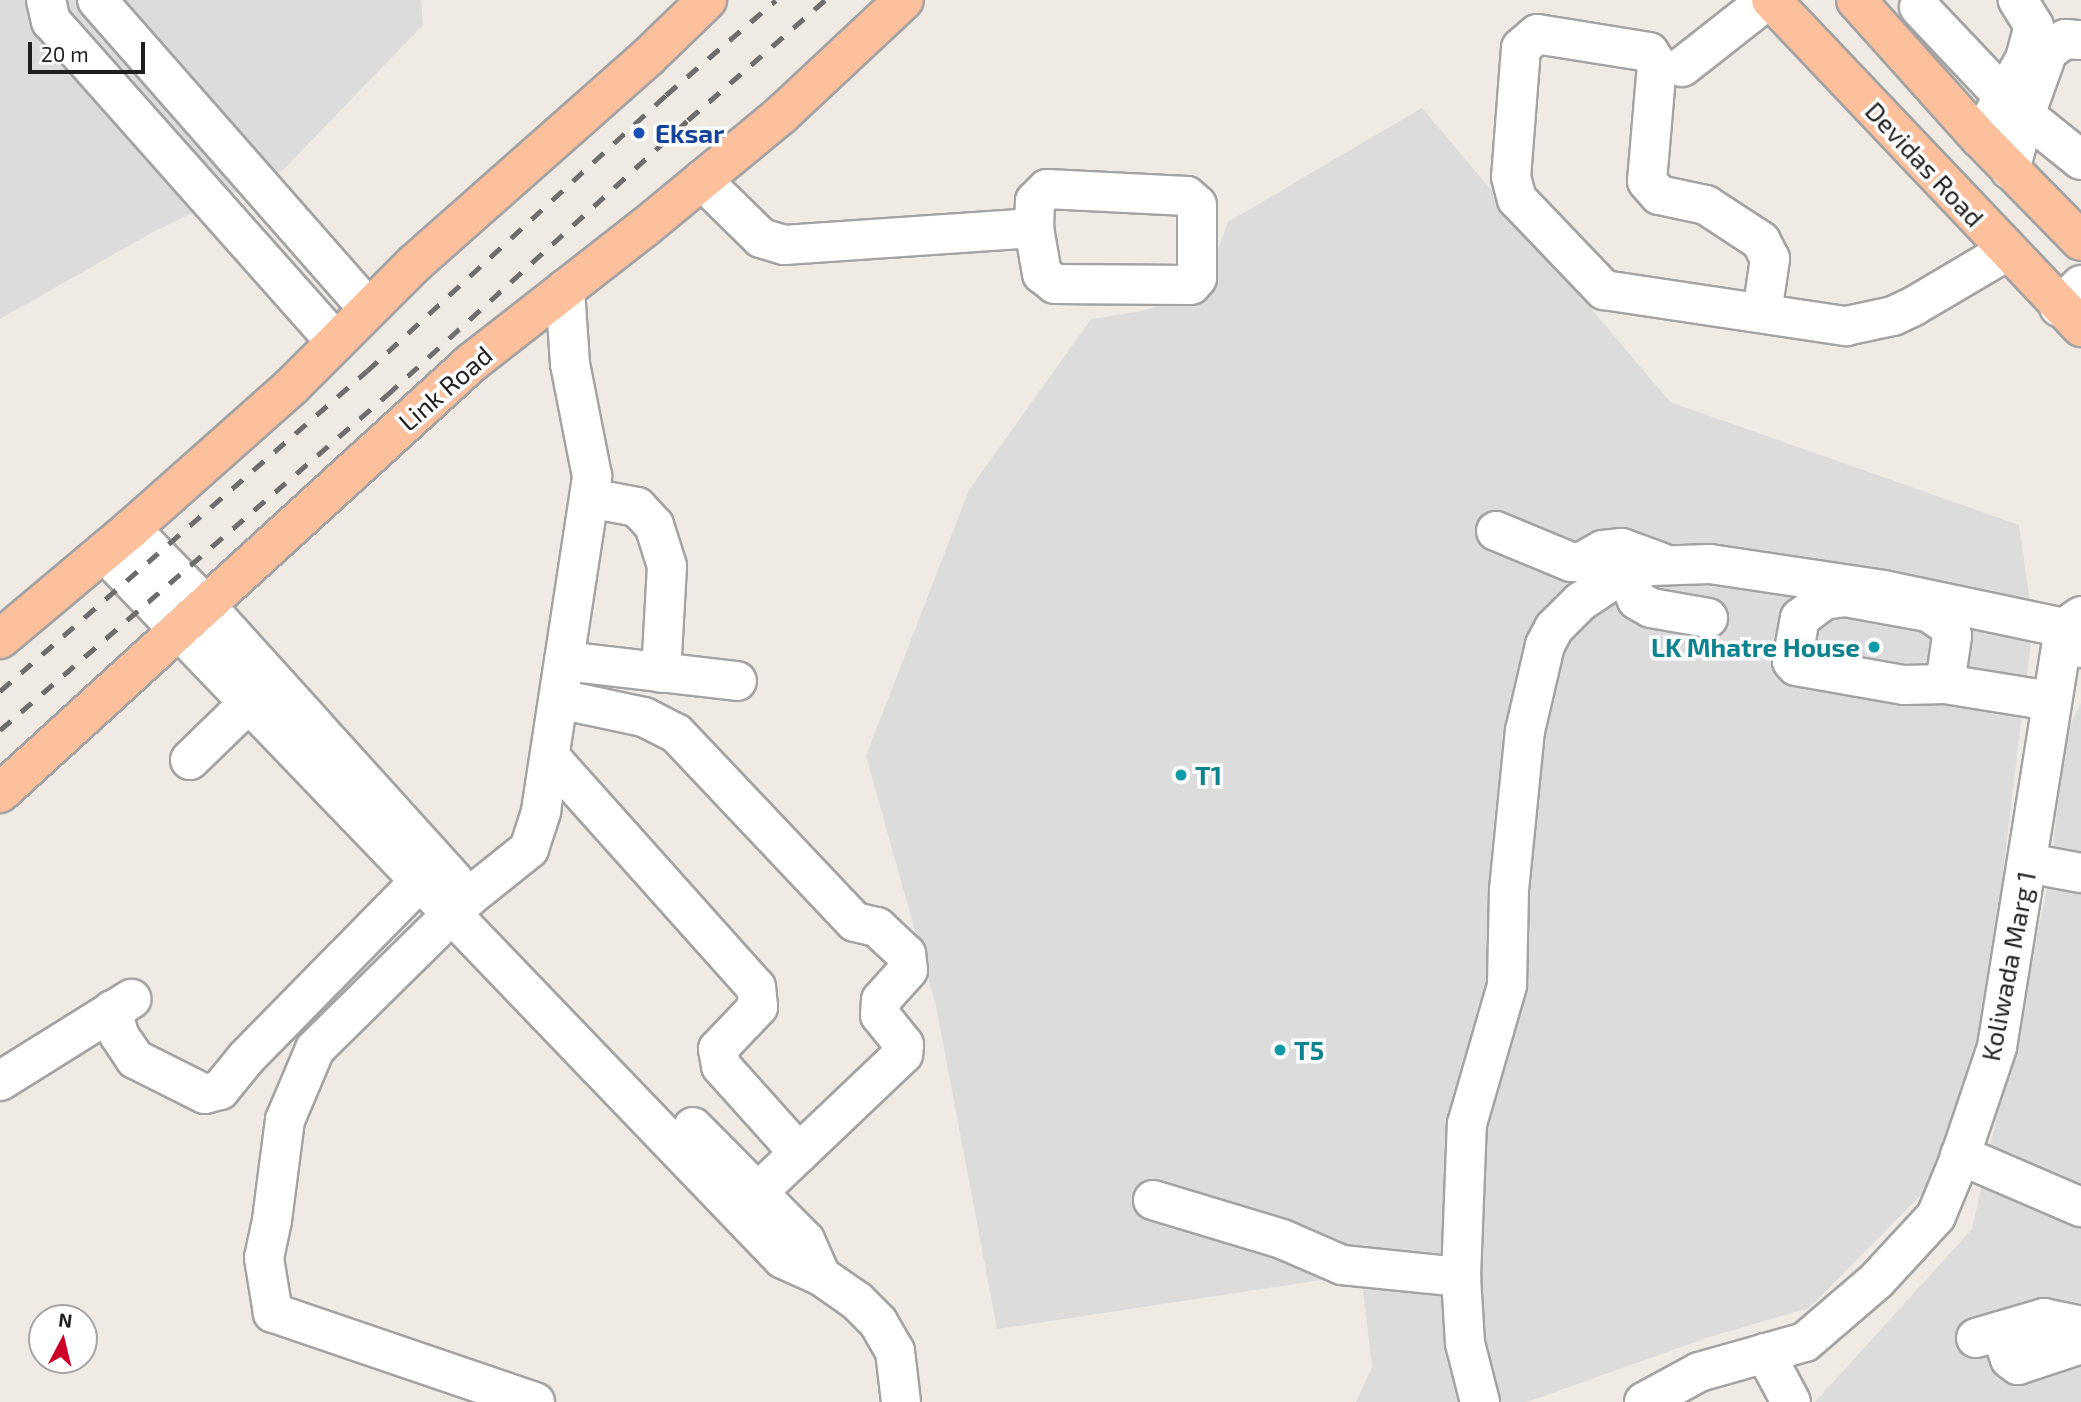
<!DOCTYPE html>
<html>
<head>
<meta charset="utf-8">
<style>
	body { margin:0 }
	#map { position:relative; width:2081px; height:1402px; overflow:hidden; background:#f0eae5; font-family:"Exo 2",sans-serif }
	div>[style] { position:absolute }
	.residential>* { inset:0; background:#dddcdc }
	.roads { filter:drop-shadow(2px 0 #a3a3a3) drop-shadow(-2px 0 #a3a3a3) drop-shadow(0 2px #a3a3a3) drop-shadow(0 -2px #a3a3a3) }
	.minor>* { height:38px; margin:-19px; padding:0 19px; transform-origin:19px; border-radius:19px; background:#fff }
	.tertiary>* { height:38px; margin:-19px; padding:0 19px; transform-origin:19px; border-radius:19px; background:#fff }
	.primary>* { height:38px; margin:-19px; padding:0 19px; transform-origin:19px; border-radius:19px; background:#fdc09d }
	.rail>* { height:5px; margin-top:-2.5px; transform-origin:0; background:repeating-linear-gradient(90deg,#6d6d6d 0 14px,transparent 0 28px) }
	.dots>* { width:19px; height:19px; translate:-50% -50%; box-sizing:border-box; border:4px solid #fff; border-radius:50% }
	span { translate:-50% -50%; white-space:nowrap; text-align:center; line-height:1.15; -webkit-text-stroke:7px #fff; paint-order:stroke }
	.transit-label { font-size:26px; color:#164399; font-weight:700 }
	.left { translate:0 -50%; text-align:left }
	.street-label { font-size:26px; color:#1f1f1f }
	.culture-label { font-size:26px; color:#0d838f; font-weight:700 }
	.right { translate:-100% -50%; text-align:right }
	.north { position:absolute; left:28px; top:1304px; width:70px; height:70px; box-sizing:border-box; background:#fff; border:2px solid #a5a5a5; border-radius:50%; rotate:7deg; font-size:19px; font-weight:700; line-height:28px; text-align:center; color:#1f1f1f }
	.north::after { content:''; display:block; margin:auto; width:24px; height:32px; background:#ce002a; clip-path:polygon(50% 0,100% 100%,50% 72%,0 100%) }
	.scale { position:absolute; left:28px; top:42px; width:117px; height:32px; box-sizing:border-box; border:4px solid #1f1f1f; border-top:0; padding-left:9px; font-size:21px; line-height:24px; white-space:nowrap; color:#1f1f1f; -webkit-text-stroke:5px #fff; paint-order:stroke }
</style>
</head>
<body>
<div id="map">
	<div class="residential">
		<div style="clip-path:polygon(0 0,421px 0,423px 25px,284px 169px,153px 232px,0 319px)"></div>
		<div style="clip-path:polygon(1422px 108px,1670px 402px,2019px 525px,2033px 624px,1985px 1020px,1930px 1186px,1809px 1308px,1709px 1337px,1527px 1402px,1356px 1402px,1372px 1367px,1361px 1274px,997px 1329px,936px 1006px,866px 756px,969px 490px,1091px 319px,1142px 311px,1203px 289px,1228px 222px)"></div>
		<div style="clip-path:polygon(2081px 703px,2081px 1402px,1815px 1402px,1972px 1229px,2050px 876px,2065px 736px)"></div>
	</div>
	<div class="roads">
		<div class="minor">
			<div style="left:46px;top:0;width:22px;rotate:77deg"></div>
			<div style="left:51px;top:21px;width:429px;rotate:48.4deg"></div>
			<div style="left:97px;top:0;width:411px;rotate:48.7deg"></div>
			<div style="left:1919px;top:7px;width:124px;rotate:46.6deg"></div>
			<div style="left:1682px;top:67px;width:108px;rotate:-38.2deg"></div>
			<div style="left:2025px;top:115px;width:72px;rotate:38.8deg"></div>
			<div style="left:1980px;top:138px;width:91px;rotate:-60.3deg"></div>
			<div style="left:2025px;top:59px;width:34px;rotate:-75deg"></div>
			<div style="left:2034px;top:26px;width:31px;rotate:-122deg"></div>
			<div style="left:2010px;top:170px;width:57px;rotate:-74.7deg"></div>
			<div style="left:2025px;top:115px;width:68px;rotate:-70.2deg"></div>
			<div style="left:2048px;top:51px;width:21px;rotate:-35deg"></div>
			<div style="left:2065px;top:39px;width:16px;rotate:4deg"></div>
			<div style="left:702px;top:180px;width:83px;rotate:44.5deg"></div>
			<div style="left:761px;top:238px;width:24px;rotate:17deg"></div>
			<div style="left:784px;top:245px;width:251px;rotate:-3.9deg"></div>
			<div style="left:1034px;top:228px;width:27px;rotate:-88deg"></div>
			<div style="left:1035px;top:201px;width:17px;rotate:-45deg"></div>
			<div style="left:1047px;top:189px;width:140px;rotate:2.9deg"></div>
			<div style="left:1187px;top:196px;width:13px;rotate:42deg"></div>
			<div style="left:1197px;top:205px;width:73px;rotate:90deg"></div>
			<div style="left:1197px;top:278px;width:9px;rotate:131deg"></div>
			<div style="left:1191px;top:285px;width:136px;rotate:-179.6deg"></div>
			<div style="left:1055px;top:284px;width:16px;rotate:-142deg"></div>
			<div style="left:1042px;top:274px;width:47px;rotate:-99.9deg"></div>
			<div style="left:2059px;top:307px;width:31px;rotate:-45deg"></div>
			<div style="left:1762px;top:313px;width:55px;rotate:-81.6deg"></div>
			<div style="left:1770px;top:259px;width:20px;rotate:-117deg"></div>
			<div style="left:1761px;top:241px;width:66px;rotate:-146.8deg"></div>
			<div style="left:1706px;top:205px;width:48px;rotate:-168deg"></div>
			<div style="left:1659px;top:195px;width:18px;rotate:-131deg"></div>
			<div style="left:1647px;top:181px;width:117px;rotate:-85.1deg"></div>
			<div style="left:1657px;top:64px;width:14px;rotate:-124deg"></div>
			<div style="left:1649px;top:52px;width:113px;rotate:-170.9deg"></div>
			<div style="left:1537px;top:34px;width:21px;rotate:139deg"></div>
			<div style="left:1521px;top:48px;width:129px;rotate:94.4deg"></div>
			<div style="left:1511px;top:177px;width:23px;rotate:75deg"></div>
			<div style="left:1517px;top:199px;width:126px;rotate:46.3deg"></div>
			<div style="left:1604px;top:290px;width:245px;rotate:8.5deg"></div>
			<div style="left:1846px;top:326px;width:48px;rotate:-12deg"></div>
			<div style="left:1893px;top:316px;width:23px;rotate:-25deg"></div>
			<div style="left:1914px;top:306px;width:108px;rotate:-30.6deg"></div>
			<div style="left:589px;top:498px;width:49px;rotate:10.6deg"></div>
			<div style="left:637px;top:507px;width:25px;rotate:47deg"></div>
			<div style="left:654px;top:525px;width:43px;rotate:72.4deg"></div>
			<div style="left:667px;top:566px;width:107px;rotate:93.2deg"></div>
			<div style="left:131px;top:529px;width:109px;rotate:45.7deg"></div>
			<div style="left:207px;top:607px;width:368px;rotate:47.9deg"></div>
			<div style="left:1496px;top:531px;width:81px;rotate:22.5deg"></div>
			<div style="left:1571px;top:562px;width:10px"></div>
			<div style="left:1581px;top:562px;width:25px;rotate:-29deg"></div>
			<div style="left:1603px;top:550px;width:19px;rotate:-6deg"></div>
			<div style="left:1622px;top:548px;width:40px;rotate:20.2deg"></div>
			<div style="left:104px;top:552px;width:980px;rotate:46.16deg"></div>
			<div style="left:783px;top:1259px;width:42px;rotate:24.1deg"></div>
			<div style="left:821px;top:1276px;width:44px;rotate:34.8deg"></div>
			<div style="left:857px;top:1301px;width:30px;rotate:45deg"></div>
			<div style="left:878px;top:1322px;width:34px;rotate:60deg"></div>
			<div style="left:895px;top:1351px;width:51px;rotate:83.3deg"></div>
			<div style="left:1625px;top:572px;width:30px;rotate:67deg"></div>
			<div style="left:1637px;top:600px;width:16px;rotate:30deg"></div>
			<div style="left:1651px;top:608px;width:58px;rotate:10deg"></div>
			<div style="left:564px;top:661px;width:174px;rotate:6.6deg"></div>
			<div style="left:1945px;top:684px;width:49px;rotate:-81.7deg"></div>
			<div style="left:1952px;top:636px;width:10px;rotate:-107deg"></div>
			<div style="left:1949px;top:626px;width:25px;rotate:-146deg"></div>
			<div style="left:1928px;top:612px;width:84px;rotate:-169.8deg"></div>
			<div style="left:1845px;top:597px;width:21px;rotate:172deg"></div>
			<div style="left:1824px;top:600px;width:30px;rotate:143deg"></div>
			<div style="left:1800px;top:618px;width:44px;rotate:100.5deg"></div>
			<div style="left:1792px;top:661px;width:6px;rotate:51deg"></div>
			<div style="left:1796px;top:666px;width:110px;rotate:10deg"></div>
			<div style="left:1904px;top:685px;width:41px;rotate:-1.4deg"></div>
			<div style="left:1945px;top:684px;width:107px;rotate:9.1deg"></div>
			<div style="left:559px;top:699px;width:87px;rotate:12deg"></div>
			<div style="left:644px;top:717px;width:36px;rotate:27deg"></div>
			<div style="left:676px;top:733px;width:260px;rotate:46.6deg"></div>
			<div style="left:855px;top:922px;width:23px;rotate:13deg"></div>
			<div style="left:877px;top:927px;width:40px;rotate:43deg"></div>
			<div style="left:906px;top:954px;width:16px;rotate:83deg"></div>
			<div style="left:908px;top:970px;width:40px;rotate:132deg"></div>
			<div style="left:881px;top:1000px;width:15px;rotate:94deg"></div>
			<div style="left:880px;top:1015px;width:38px;rotate:51deg"></div>
			<div style="left:904px;top:1045px;width:9px;rotate:96deg"></div>
			<div style="left:903px;top:1054px;width:228px;rotate:136.4deg"></div>
			<div style="left:550px;top:757px;width:309px;rotate:48.2deg"></div>
			<div style="left:756px;top:987px;width:20px;rotate:84deg"></div>
			<div style="left:758px;top:1007px;width:58px;rotate:133.6deg"></div>
			<div style="left:718px;top:1049px;width:17px;rotate:80deg"></div>
			<div style="left:721px;top:1066px;width:117px;rotate:48.1deg"></div>
			<div style="left:190px;top:760px;width:106px;rotate:-44.2deg"></div>
			<div style="left:2027px;top:863px;width:55px;rotate:10.5deg"></div>
			<div style="left:112px;top:1010px;width:26px;rotate:74deg"></div>
			<div style="left:119px;top:1035px;width:29px;rotate:56deg"></div>
			<div style="left:135px;top:1059px;width:78px;rotate:26.6deg"></div>
			<div style="left:205px;top:1094px;width:16px;rotate:-15deg"></div>
			<div style="left:220px;top:1090px;width:41px;rotate:-50.9deg"></div>
			<div style="left:246px;top:1058px;width:248px;rotate:-45.5deg"></div>
			<div style="left:0;top:1081px;width:155px;rotate:-32deg"></div>
			<div style="left:693px;top:1127px;width:159px;rotate:45.3deg"></div>
			<div style="left:805px;top:1240px;width:39px;rotate:66deg"></div>
			<div style="left:1960px;top:1155px;width:132px;rotate:23.3deg"></div>
			<div style="left:1153px;top:1200px;width:135px;rotate:16.8deg"></div>
			<div style="left:1282px;top:1239px;width:65px;rotate:23.4deg"></div>
			<div style="left:1342px;top:1265px;width:120px;rotate:5.8deg"></div>
			<div style="left:2000px;top:1331px;width:30px;rotate:70deg"></div>
			<div style="left:2010px;top:1359px;width:10px;rotate:37deg"></div>
			<div style="left:2018px;top:1365px;width:66px;rotate:-18.4deg"></div>
			<div style="left:1976px;top:1338px;width:71px;rotate:-16.4deg"></div>
			<div style="left:2044px;top:1318px;width:38px;rotate:12deg"></div>
			<div style="left:1765px;top:1353px;width:55px;rotate:62deg"></div>
			<div style="left:535px;top:1402px;width:277px;rotate:-161.2deg"></div>
			<div style="left:273px;top:1313px;width:56px;rotate:-99.3deg"></div>
			<div style="left:264px;top:1258px;width:39px;rotate:-78deg"></div>
			<div style="left:272px;top:1220px;width:101px;rotate:-82.6deg"></div>
			<div style="left:285px;top:1120px;width:77px;rotate:-67.1deg"></div>
			<div style="left:315px;top:1049px;width:216px;rotate:-44.6deg"></div>
			<div style="left:469px;top:897px;width:77px;rotate:-38.7deg"></div>
			<div style="left:529px;top:849px;width:40px;rotate:-72deg"></div>
			<div style="left:541px;top:811px;width:339px;rotate:-81.3deg"></div>
			<div style="left:592px;top:476px;width:114px;rotate:-101.1deg"></div>
			<div style="left:570px;top:364px;width:75px;rotate:-93.8deg"></div>
			<div style="left:1480px;top:1402px;width:61px;rotate:-104.3deg"></div>
			<div style="left:1465px;top:1343px;width:66px;rotate:-93.5deg"></div>
			<div style="left:1461px;top:1277px;width:153px;rotate:-87.8deg"></div>
			<div style="left:1467px;top:1124px;width:145px;rotate:-73.9deg"></div>
			<div style="left:1507px;top:985px;width:95px;rotate:-88.8deg"></div>
			<div style="left:1509px;top:890px;width:160px;rotate:-84.3deg"></div>
			<div style="left:1525px;top:731px;width:88px;rotate:-76.9deg"></div>
			<div style="left:1545px;top:645px;width:19px;rotate:-62deg"></div>
			<div style="left:1554px;top:628px;width:37px;rotate:-45deg"></div>
			<div style="left:1580px;top:602px;width:54px;rotate:-33.7deg"></div>
			<div style="left:1625px;top:572px;width:27px;rotate:-13deg"></div>
			<div style="left:1651px;top:566px;width:59px;rotate:-1.9deg"></div>
			<div style="left:1710px;top:564px;width:176px;rotate:8.5deg"></div>
			<div style="left:1884px;top:590px;width:184px;rotate:11.9deg"></div>
			<div style="left:2064px;top:628px;width:26px;rotate:50deg"></div>
		</div>
		<div class="tertiary">
			<div style="left:1644px;top:1402px;width:63px;rotate:-28.6deg"></div>
			<div style="left:1699px;top:1372px;width:110px;rotate:-15.8deg"></div>
			<div style="left:1805px;top:1342px;width:95px;rotate:-40.7deg"></div>
			<div style="left:1877px;top:1280px;width:87px;rotate:-47.3deg"></div>
			<div style="left:1936px;top:1216px;width:57px;rotate:-67.5deg"></div>
			<div style="left:1958px;top:1163px;width:122px;rotate:-71.4deg"></div>
			<div style="left:1997px;top:1047px;width:424px;rotate:-80.9deg"></div>
			<div style="left:2064px;top:628px;width:21px;rotate:-35deg"></div>
		</div>
		<div class="primary">
			<div style="left:1771px;top:0;width:451px;rotate:46.5deg"></div>
			<div style="left:1856px;top:0;width:186px;rotate:48.1deg"></div>
			<div style="left:1980px;top:138px;width:144px;rotate:45.6deg"></div>
			<div style="left:0;top:639px;width:171px;rotate:-40deg"></div>
			<div style="left:131px;top:529px;width:215px;rotate:-41.6deg"></div>
			<div style="left:292px;top:386px;width:173px;rotate:-45deg"></div>
			<div style="left:414px;top:264px;width:312px;rotate:-41.5deg"></div>
			<div style="left:648px;top:57px;width:82px;rotate:-44deg"></div>
			<div style="left:0;top:793px;width:638px;rotate:-42.39deg"></div>
			<div style="left:471px;top:363px;width:219px;rotate:-38deg"></div>
			<div style="left:644px;top:228px;width:178px;rotate:-39.5deg"></div>
			<div style="left:781px;top:115px;width:168px;rotate:-43.1deg"></div>
		</div>
	</div>
	<div class="rail">
		<div style="left:0;top:691px;width:487px;rotate:-41.1deg"></div>
		<div style="left:367px;top:371px;width:407px;rotate:-42.7deg"></div>
		<div style="left:666px;top:95px;width:145px;rotate:-40.8deg"></div>
		<div style="left:0;top:730px;width:512px;rotate:-40.88deg"></div>
		<div style="left:387px;top:395px;width:408px;rotate:-42.4deg"></div>
		<div style="left:688px;top:120px;width:182px;rotate:-41.2deg"></div>
	</div>
	<div class="dots">
		<div style="left:639px;top:133px;background:#1a4fb4"></div>
		<div style="left:1874px;top:647px;background:#0f9aa8"></div>
		<div style="left:1181px;top:775px;background:#0f9aa8"></div>
		<div style="left:1280px;top:1050px;background:#0f9aa8"></div>
	</div>
	<div class="transit-label">
		<span class="left" style="left:655px;top:133px">Eksar</span>
	</div>
	<div class="street-label">
		<span style="left:1925px;top:164px;rotate:47deg">Devidas Road</span>
		<span style="left:445px;top:388px;rotate:-41deg">Link Road</span>
		<span style="left:2008px;top:966px;rotate:-79deg">Koliwada Marg 1</span>
	</div>
	<div class="culture-label">
		<span class="right" style="left:1860px;top:647px">LK Mhatre House</span>
		<span class="left" style="left:1195px;top:775px">T1</span>
		<span class="left" style="left:1294px;top:1050px">T5</span>
	</div>
	<div class="north">N</div>
	<div class="scale">20 m</div>
</div>
</body>
</html>
